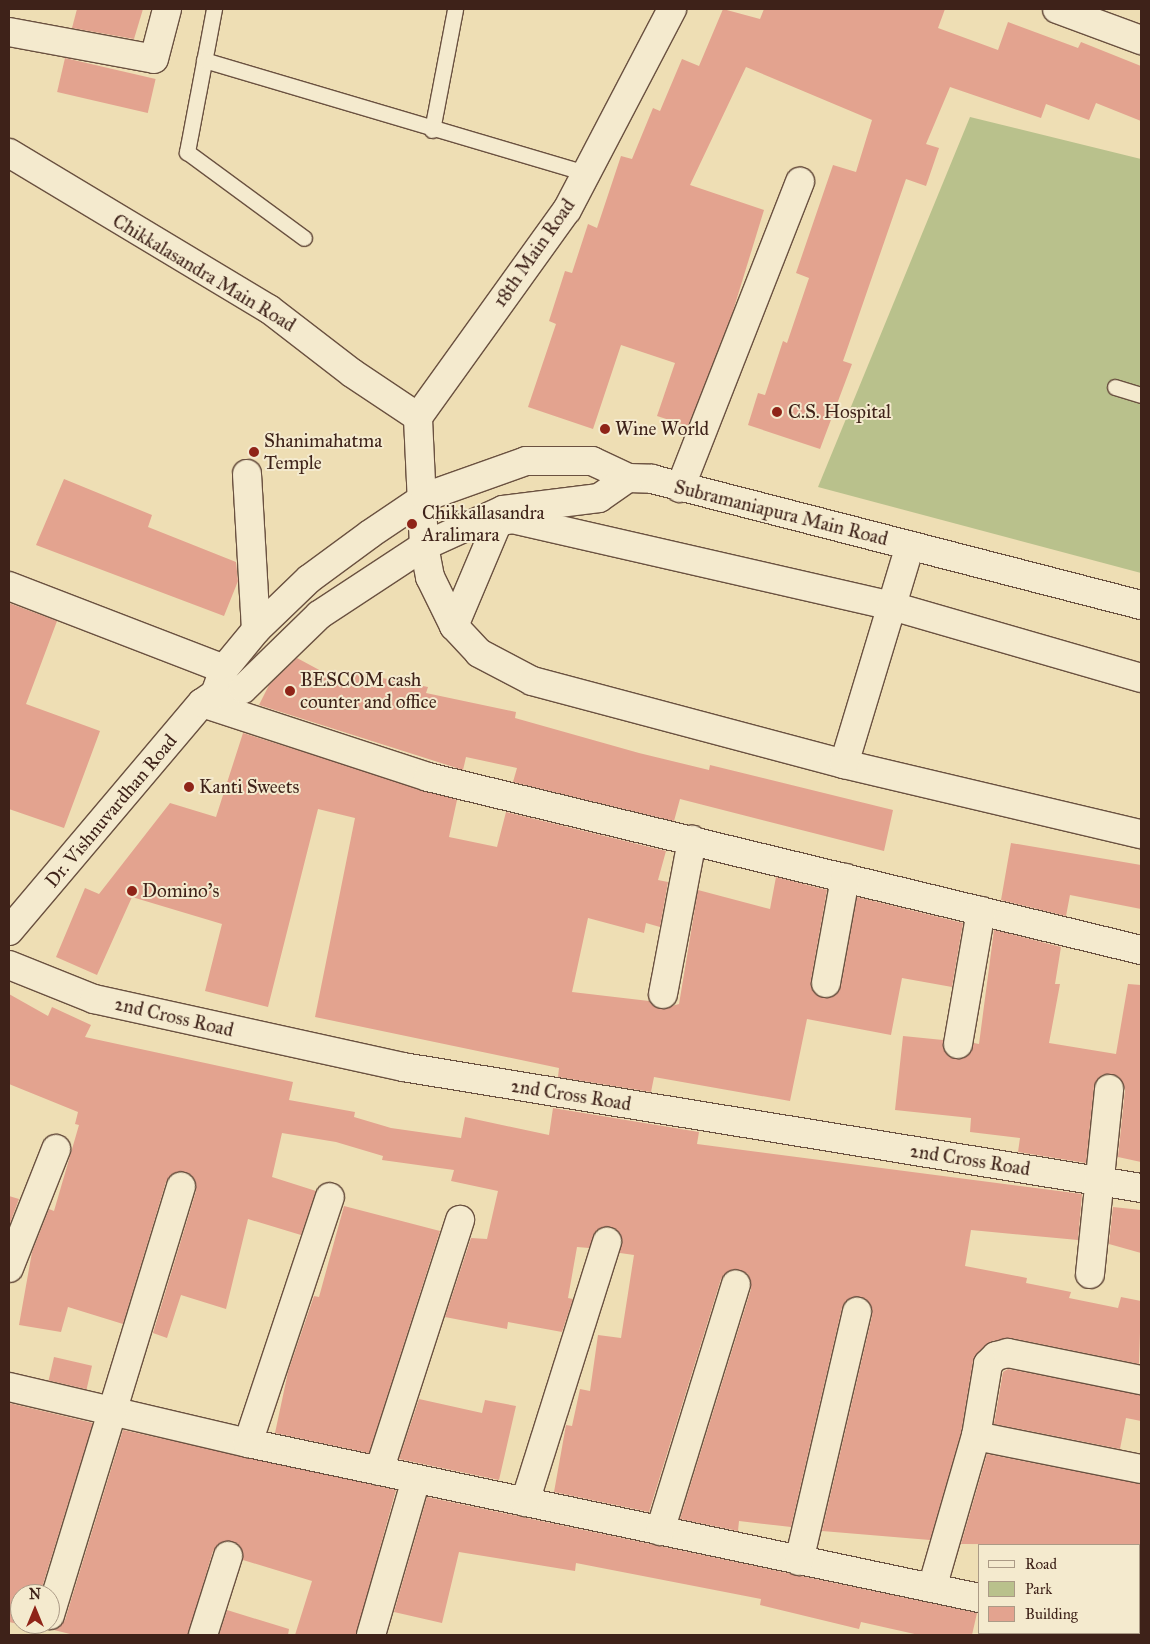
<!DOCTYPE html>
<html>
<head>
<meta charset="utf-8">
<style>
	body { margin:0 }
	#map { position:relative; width:1150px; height:1644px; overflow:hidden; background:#eedeb4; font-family:"IM FELL Great Primer",serif }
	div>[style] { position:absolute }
	.green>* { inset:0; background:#b9c18c }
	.building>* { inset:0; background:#e3a38f; transform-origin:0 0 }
	.roads { filter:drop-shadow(1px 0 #6a5140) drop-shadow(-1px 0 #6a5140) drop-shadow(0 1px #6a5140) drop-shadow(0 -1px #6a5140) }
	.service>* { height:15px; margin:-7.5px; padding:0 7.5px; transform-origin:7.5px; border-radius:7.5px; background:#f4eace }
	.minor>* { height:28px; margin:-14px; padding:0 14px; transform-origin:14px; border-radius:14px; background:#f4eace }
	.tertiary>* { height:28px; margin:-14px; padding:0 14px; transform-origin:14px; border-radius:14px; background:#f4eace }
	.secondary>* { height:28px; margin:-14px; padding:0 14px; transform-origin:14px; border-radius:14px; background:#f4eace }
	.dots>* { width:14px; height:14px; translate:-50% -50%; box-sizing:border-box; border:2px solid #f4eace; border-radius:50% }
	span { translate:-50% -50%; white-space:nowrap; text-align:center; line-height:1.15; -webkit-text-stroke:4px #f4eace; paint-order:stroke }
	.street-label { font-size:19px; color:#3e2219 }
	.poi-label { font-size:19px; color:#3e2219 }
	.left { translate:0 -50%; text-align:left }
	.frame { position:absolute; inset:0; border:10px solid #3e2219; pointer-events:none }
	.legend { position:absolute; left:978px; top:1544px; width:162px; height:90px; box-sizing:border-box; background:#f4eace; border:1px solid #ab9a86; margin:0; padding:6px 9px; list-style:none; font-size:15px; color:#3e2219 }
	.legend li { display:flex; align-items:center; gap:10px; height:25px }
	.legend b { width:25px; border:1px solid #ab9a86 }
	.north { position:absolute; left:10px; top:1584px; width:50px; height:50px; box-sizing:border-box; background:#f4eace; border:1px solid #ab9a86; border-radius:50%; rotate:0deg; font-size:14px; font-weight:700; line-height:20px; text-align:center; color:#3e2219 }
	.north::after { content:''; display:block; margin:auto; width:18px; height:22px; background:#8f2418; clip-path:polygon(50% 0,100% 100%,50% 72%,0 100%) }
</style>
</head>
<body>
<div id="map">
	<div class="green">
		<div style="clip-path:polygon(970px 117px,1141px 159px,1141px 573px,818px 487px)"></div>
	</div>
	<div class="building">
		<div style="clip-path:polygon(77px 9px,143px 9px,134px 39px,72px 28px)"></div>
		<div style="clip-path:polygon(723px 9px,760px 19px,764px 9px,945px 9px,938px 28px,998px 50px,1008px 22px,1078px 48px,1081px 42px,1141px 66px,1141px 121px,1096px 103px,1089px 120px,1046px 104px,1041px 118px,950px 87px,926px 144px,939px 148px,926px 186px,906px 179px,843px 361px,852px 364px,820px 449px,748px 425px,758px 393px,765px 395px,783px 341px,787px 343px,809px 278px,796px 273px,833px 165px,856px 172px,872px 120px,746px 67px,690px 185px,764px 210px,733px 311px,688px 426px,657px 416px,675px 363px,621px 345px,593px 429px,528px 407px,556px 324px,549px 321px,565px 271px,572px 273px,588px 224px,597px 228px,621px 156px,632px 159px,653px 108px,660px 111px,682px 59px,699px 66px)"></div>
		<div style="left:65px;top:58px;width:93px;height:35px;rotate:13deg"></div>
		<div style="clip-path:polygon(64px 479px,152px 515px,148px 527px,236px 562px,238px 581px,224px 616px,36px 545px)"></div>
		<div style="clip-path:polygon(9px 603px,57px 621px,26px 704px,100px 731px,64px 828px,9px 809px)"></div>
		<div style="clip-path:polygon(297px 658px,349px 686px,352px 672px,428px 687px,426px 693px,516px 712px,515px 718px,639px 753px,709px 770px,710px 765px,893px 810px,884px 851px,680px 799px,674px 821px,513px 782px,517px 768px,466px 757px,463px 770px,259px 705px,269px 685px)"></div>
		<div style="clip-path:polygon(243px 733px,457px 800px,449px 837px,497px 847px,506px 812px,666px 851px,658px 880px,668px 882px,660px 927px,646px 923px,644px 933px,588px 918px,572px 992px,649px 1001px,661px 1009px,679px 1004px,698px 890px,770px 909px,776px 877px,827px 890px,811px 980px,816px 995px,832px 997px,841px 986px,857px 897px,963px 923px,952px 987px,902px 978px,891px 1035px,807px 1019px,790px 1101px,654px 1077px,651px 1092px,558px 1077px,559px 1068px,315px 1017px,355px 818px,318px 809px,268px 1007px,205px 991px,222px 924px,132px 897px,97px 975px,56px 957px,85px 888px,99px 894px,170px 803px,216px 817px)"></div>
		<div style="clip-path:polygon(1011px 843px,1141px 865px,1141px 909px,1070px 895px,1066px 916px,1001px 900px)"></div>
		<div style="clip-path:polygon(994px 930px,1061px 947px,1055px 984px,1060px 984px,1049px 1043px,1116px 1054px,1128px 984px,1141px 985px,1141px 1162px,1118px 1157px,1125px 1090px,1119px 1077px,1111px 1074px,1102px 1075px,1094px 1087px,1086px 1163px,1018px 1152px,1020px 1138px,970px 1132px,971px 1118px,895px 1110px,903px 1036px,943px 1040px,944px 1050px,956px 1059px,964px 1058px,974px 1043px,979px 1044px)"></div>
		<div style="clip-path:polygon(9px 994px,48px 1016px,52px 1007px,91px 1025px,85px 1037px,293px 1082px,289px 1100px,355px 1112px,354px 1117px,391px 1128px,461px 1138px,465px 1117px,549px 1135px,553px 1108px,699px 1132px,697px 1144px,1082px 1194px,1078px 1240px,971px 1230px,965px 1266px,1027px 1278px,1026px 1283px,1071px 1292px,1069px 1298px,1118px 1308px,1121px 1297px,1141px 1301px,1139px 1364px,1011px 1338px,992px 1341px,973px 1361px,961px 1433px,930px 1540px,822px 1531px,872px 1316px,867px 1300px,852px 1297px,842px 1308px,791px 1527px,739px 1521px,738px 1531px,680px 1519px,751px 1289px,748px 1274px,733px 1269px,721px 1279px,649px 1512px,554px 1492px,566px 1425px,572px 1426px,580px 1389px,590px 1391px,598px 1335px,621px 1338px,634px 1255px,620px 1253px,619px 1232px,603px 1227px,596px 1231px,589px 1248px,577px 1247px,568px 1298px,573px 1299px,562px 1332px,508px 1322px,507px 1329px,445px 1317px,471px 1238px,487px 1239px,498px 1191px,451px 1181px,454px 1170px,382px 1160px,383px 1156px,336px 1142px,282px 1133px,272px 1177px,316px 1191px,301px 1235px,248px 1219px,226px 1309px,181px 1295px,167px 1338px,153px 1333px,196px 1191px,192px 1176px,178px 1172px,166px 1182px,123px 1324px,68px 1307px,61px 1332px,19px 1325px,32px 1252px,49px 1209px,54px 1211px,79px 1125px,75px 1124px,78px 1112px,9px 1084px)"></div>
		<div style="clip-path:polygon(9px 1196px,19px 1199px,9px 1226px)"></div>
		<div style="clip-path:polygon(344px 1206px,440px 1231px,369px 1453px,275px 1433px,288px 1372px,314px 1296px,319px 1297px)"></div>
		<div style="clip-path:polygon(1113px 1207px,1141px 1210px,1141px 1253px,1109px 1244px)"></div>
		<div style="left:54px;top:1357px;width:39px;height:24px;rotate:13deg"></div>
		<div style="clip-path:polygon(1008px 1369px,1141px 1395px,1141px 1421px,1126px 1418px,1120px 1449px,994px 1424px,1003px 1372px)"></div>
		<div style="clip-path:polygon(419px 1399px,482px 1413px,485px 1400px,516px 1406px,499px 1480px,399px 1459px)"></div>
		<div style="clip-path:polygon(9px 1403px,93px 1423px,40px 1594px,20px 1594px,20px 1624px,38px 1624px,41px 1629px,9px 1622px)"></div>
		<div style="clip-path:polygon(123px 1430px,396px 1490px,356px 1635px,295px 1635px,312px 1581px,243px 1560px,239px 1545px,225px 1541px,213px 1551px,188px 1635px,74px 1635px,54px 1630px,65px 1620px)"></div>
		<div style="clip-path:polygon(987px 1454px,1141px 1484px,1141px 1545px,961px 1544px)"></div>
		<div style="clip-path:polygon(427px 1497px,977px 1613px,972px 1635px,919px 1635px,861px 1622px,859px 1629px,760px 1605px,761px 1599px,576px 1563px,575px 1571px,459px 1552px,442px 1623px,394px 1612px)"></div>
		<div style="clip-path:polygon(227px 1610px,289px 1629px,288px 1635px,219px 1635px)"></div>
	</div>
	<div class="roads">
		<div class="service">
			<div style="left:214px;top:9px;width:146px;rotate:100.7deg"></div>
			<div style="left:187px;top:152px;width:145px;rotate:36.3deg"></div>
			<div style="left:204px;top:60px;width:398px;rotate:16.5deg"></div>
			<div style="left:432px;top:130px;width:123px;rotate:-79.2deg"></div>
			<div style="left:1115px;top:387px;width:27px;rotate:17deg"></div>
		</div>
		<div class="minor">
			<div style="left:1057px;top:9px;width:90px;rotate:20.3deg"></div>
			<div style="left:9px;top:32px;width:147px;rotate:10.5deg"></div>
			<div style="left:154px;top:59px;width:52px;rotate:-75.4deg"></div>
			<div style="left:247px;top:474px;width:156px;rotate:86.7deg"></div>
			<div style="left:680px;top:488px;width:329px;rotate:-68.6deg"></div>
			<div style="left:424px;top:546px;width:32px;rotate:79deg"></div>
			<div style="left:430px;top:577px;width:55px;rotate:63.9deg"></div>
			<div style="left:454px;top:626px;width:37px;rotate:47deg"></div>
			<div style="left:479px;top:653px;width:60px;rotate:27.8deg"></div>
			<div style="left:532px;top:681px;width:323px;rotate:14.9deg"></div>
			<div style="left:844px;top:764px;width:305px;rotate:13.3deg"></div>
			<div style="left:9px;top:586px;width:230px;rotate:21.1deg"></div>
			<div style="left:454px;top:626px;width:113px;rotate:-67.1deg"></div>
			<div style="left:498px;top:522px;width:14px;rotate:-12deg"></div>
			<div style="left:512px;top:519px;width:390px;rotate:12.9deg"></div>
			<div style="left:892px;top:606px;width:259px;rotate:16.1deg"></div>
			<div style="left:202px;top:703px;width:238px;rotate:18.1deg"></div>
			<div style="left:428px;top:777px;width:734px;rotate:13.64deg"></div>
			<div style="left:844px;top:764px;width:228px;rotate:-73.2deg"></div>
			<div style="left:9px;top:965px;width:92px;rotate:21.8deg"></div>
			<div style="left:94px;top:999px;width:316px;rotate:12.4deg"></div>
			<div style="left:403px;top:1067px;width:748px;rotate:9.31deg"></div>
			<div style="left:826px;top:983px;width:107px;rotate:-79.7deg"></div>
			<div style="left:663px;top:994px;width:157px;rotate:-79.3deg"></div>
			<div style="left:958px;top:1044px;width:135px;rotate:-80.2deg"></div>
			<div style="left:9px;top:1268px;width:128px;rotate:-68.4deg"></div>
			<div style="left:1090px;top:1274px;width:186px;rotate:-84.1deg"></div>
			<div style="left:9px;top:1387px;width:245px;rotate:13.2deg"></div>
			<div style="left:248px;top:1443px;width:747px;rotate:11.97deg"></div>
			<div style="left:976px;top:1436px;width:168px;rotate:11.3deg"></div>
			<div style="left:248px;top:1443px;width:259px;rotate:-71.6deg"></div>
			<div style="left:379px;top:1471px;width:264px;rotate:-72.1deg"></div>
			<div style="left:525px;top:1502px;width:273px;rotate:-72.5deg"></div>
			<div style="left:660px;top:1531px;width:258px;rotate:-72.9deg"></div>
			<div style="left:799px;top:1561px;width:256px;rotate:-76.9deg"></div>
			<div style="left:932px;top:1588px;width:158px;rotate:-73.9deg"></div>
			<div style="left:976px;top:1436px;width:73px;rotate:-80.5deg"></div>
			<div style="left:988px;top:1364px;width:11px;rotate:-45deg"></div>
			<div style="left:996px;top:1356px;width:12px;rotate:-14deg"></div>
			<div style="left:1008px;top:1353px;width:136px;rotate:11.5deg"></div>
			<div style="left:50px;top:1615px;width:448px;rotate:-73deg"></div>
			<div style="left:1139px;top:1632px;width:2px;rotate:27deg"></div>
			<div style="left:203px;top:1635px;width:83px;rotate:-72.4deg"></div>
			<div style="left:371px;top:1635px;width:162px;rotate:-73.9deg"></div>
		</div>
		<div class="tertiary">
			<div style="left:9px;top:153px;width:303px;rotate:31deg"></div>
			<div style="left:269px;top:309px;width:105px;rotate:37.6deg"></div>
			<div style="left:352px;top:373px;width:79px;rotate:33.7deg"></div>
			<div style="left:424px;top:546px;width:129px;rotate:-92.7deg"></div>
			<div style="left:418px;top:417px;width:255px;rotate:-54.3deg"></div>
			<div style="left:567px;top:210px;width:227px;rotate:-62.4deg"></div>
		</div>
		<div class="secondary">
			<div style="left:215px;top:694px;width:27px;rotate:-70deg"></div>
			<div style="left:224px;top:669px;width:50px;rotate:-50.6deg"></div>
			<div style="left:256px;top:630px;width:74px;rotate:-43.9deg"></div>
			<div style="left:309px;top:579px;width:76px;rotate:-36.4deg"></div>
			<div style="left:370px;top:534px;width:66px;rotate:-33.9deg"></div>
			<div style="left:425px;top:497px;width:107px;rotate:-19.6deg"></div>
			<div style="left:526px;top:461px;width:66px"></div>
			<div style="left:592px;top:461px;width:40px;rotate:25deg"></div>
			<div style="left:628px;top:478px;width:24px;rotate:2deg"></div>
			<div style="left:652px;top:479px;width:505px;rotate:14.45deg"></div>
			<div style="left:9px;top:931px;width:299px;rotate:-49.8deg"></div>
			<div style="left:202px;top:703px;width:16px;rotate:-35deg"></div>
			<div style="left:215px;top:694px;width:28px;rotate:-10deg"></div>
			<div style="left:243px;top:689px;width:106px;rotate:-44.2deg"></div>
			<div style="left:319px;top:615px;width:126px;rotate:-33.3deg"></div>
			<div style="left:424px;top:546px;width:87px;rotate:-24.5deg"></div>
			<div style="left:503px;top:510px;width:97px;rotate:-7.1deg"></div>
			<div style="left:599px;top:498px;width:35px;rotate:-35deg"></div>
		</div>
	</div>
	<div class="dots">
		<div style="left:777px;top:412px;background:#8f2418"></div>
		<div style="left:605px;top:429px;background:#8f2418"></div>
		<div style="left:254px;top:452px;background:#8f2418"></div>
		<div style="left:412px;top:524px;background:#8f2418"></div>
		<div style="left:290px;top:691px;background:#8f2418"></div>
		<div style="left:189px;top:787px;background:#8f2418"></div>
		<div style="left:132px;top:891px;background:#8f2418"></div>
	</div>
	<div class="street-label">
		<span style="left:534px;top:253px;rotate:-55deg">18th Main Road</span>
		<span style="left:204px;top:273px;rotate:31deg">Chikkalasandra Main Road</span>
		<span style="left:781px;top:513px;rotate:14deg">Subramaniapura Main Road</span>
		<span style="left:111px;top:811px;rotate:-50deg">Dr. Vishnuvardhan Road</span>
		<span style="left:174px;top:1017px;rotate:13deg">2nd Cross Road</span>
		<span style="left:571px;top:1095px;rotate:9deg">2nd Cross Road</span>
		<span style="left:970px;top:1160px;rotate:9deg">2nd Cross Road</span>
	</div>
	<div class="poi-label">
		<span class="left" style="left:788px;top:412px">C.S. Hospital</span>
		<span class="left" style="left:615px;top:429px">Wine World</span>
		<span class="left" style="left:264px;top:452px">Shanimahatma<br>Temple</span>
		<span class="left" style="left:422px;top:524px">Chikkallasandra<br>Aralimara</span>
		<span class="left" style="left:300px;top:691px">BESCOM cash<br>counter and office</span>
		<span class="left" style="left:199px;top:787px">Kanti Sweets</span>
		<span class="left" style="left:142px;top:891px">Domino's</span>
	</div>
	<div class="frame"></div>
	<ul class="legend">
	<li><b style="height:6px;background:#f4eace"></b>Road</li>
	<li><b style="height:14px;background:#b9c18c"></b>Park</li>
	<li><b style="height:14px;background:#e3a38f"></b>Building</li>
	</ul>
	<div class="north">N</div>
</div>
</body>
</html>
